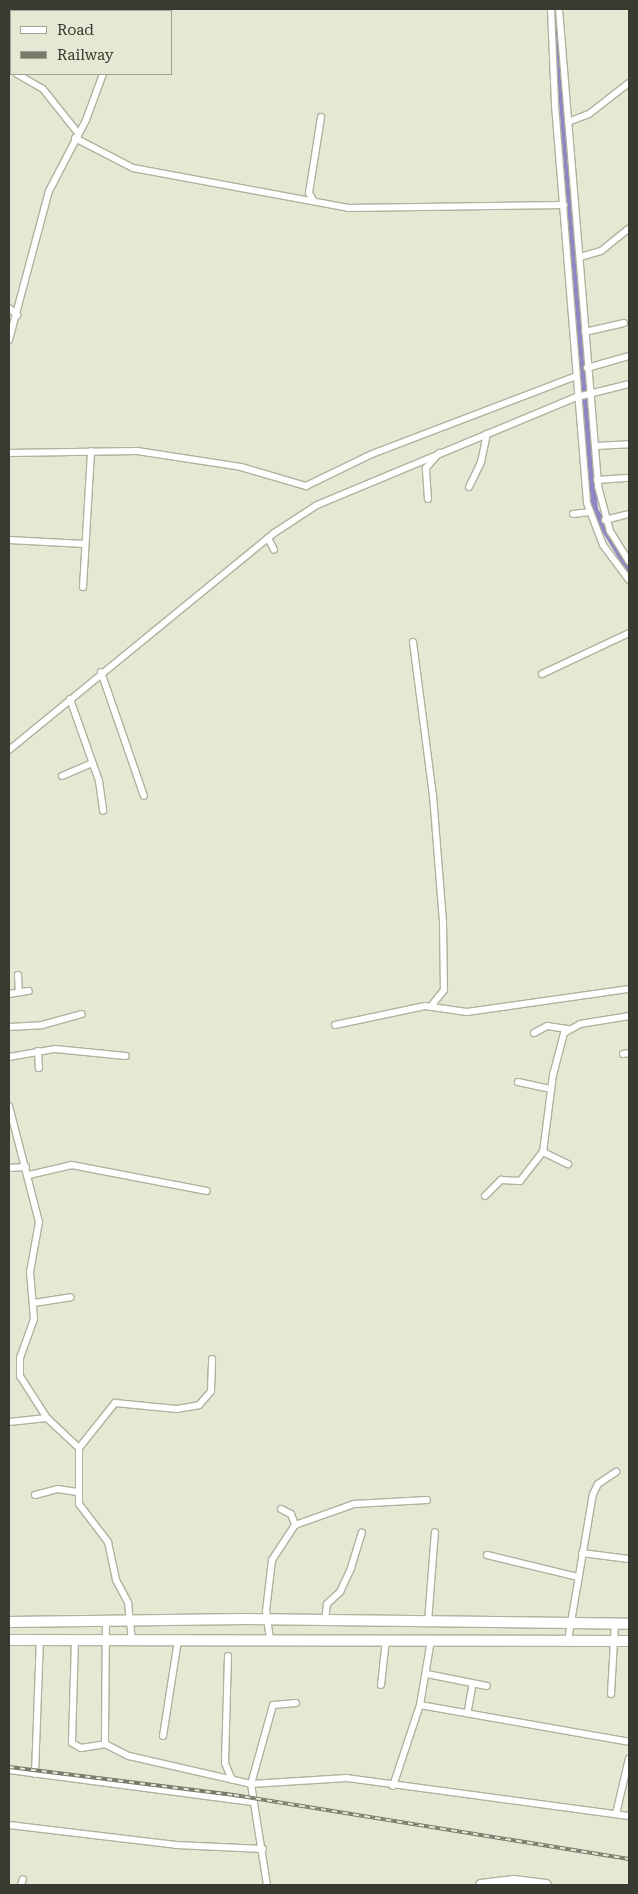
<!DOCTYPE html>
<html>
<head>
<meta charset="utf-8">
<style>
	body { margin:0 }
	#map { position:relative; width:638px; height:1894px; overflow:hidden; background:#e5e8d2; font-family:"Roboto Serif",serif }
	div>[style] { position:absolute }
	.canal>* { height:8px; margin:-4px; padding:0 4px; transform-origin:4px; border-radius:4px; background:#9184c5 }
	.roads { filter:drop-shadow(1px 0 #afb29e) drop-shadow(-1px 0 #afb29e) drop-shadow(0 1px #afb29e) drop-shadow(0 -1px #afb29e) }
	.minor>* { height:6px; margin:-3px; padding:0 3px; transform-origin:3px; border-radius:3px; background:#fff }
	.primary>* { height:10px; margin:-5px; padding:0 5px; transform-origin:5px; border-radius:5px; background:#fff }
	.trunk>* { height:10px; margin:-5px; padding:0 5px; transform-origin:5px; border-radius:5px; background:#fff }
	.rail>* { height:4px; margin-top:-2px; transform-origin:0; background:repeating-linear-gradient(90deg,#e5e8d2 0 5.5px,#787a6c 0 11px); box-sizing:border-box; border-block:1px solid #787a6c }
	span { translate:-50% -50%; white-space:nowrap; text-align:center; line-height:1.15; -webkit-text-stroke:4.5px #e5e8d2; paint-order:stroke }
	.frame { position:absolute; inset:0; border:10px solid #393a32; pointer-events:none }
	.legend { position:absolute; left:10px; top:10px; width:162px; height:65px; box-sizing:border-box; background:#e5e8d2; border:1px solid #a0a292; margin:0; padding:6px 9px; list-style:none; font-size:15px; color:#393a32 }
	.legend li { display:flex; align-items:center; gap:10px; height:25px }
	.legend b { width:25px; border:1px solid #a0a292 }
</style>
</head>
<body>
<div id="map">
	<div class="canal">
		<div style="left:556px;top:9px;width:502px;rotate:85.66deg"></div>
		<div style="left:594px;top:510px;width:68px;rotate:58.9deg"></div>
	</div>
	<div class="roads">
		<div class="minor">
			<div style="left:551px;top:9px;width:96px;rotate:87.6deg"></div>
			<div style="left:555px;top:105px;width:399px;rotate:85.4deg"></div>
			<div style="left:587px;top:503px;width:45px;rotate:69.1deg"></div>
			<div style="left:603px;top:545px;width:44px;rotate:53.4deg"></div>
			<div style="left:559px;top:9px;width:479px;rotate:85.3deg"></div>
			<div style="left:598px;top:486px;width:47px;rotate:75.1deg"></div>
			<div style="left:610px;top:531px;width:36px;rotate:58deg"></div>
			<div style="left:129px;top:11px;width:2px;rotate:-63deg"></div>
			<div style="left:9px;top:70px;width:2px;rotate:27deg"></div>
			<div style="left:17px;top:74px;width:30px;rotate:30deg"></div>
			<div style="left:43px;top:89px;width:56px;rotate:51.5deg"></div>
			<div style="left:568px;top:122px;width:22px;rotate:-21deg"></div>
			<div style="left:589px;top:114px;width:51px;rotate:-37.8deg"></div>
			<div style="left:75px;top:138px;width:65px;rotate:27.3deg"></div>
			<div style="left:133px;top:168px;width:219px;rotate:10.5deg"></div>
			<div style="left:348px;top:208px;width:216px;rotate:-0.8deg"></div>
			<div style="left:313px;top:200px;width:8px;rotate:-120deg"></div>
			<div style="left:309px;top:193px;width:77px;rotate:-81deg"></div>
			<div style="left:580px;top:257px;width:22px;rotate:-16deg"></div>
			<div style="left:601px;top:251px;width:36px;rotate:-39deg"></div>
			<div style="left:9px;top:308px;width:11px;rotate:41deg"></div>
			<div style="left:585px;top:332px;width:40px;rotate:-13deg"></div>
			<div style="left:9px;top:340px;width:154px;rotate:-75deg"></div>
			<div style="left:49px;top:191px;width:80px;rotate:-62.5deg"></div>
			<div style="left:86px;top:120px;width:49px;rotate:-69.7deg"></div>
			<div style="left:587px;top:368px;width:44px;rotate:-15.9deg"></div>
			<div style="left:596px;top:446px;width:33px;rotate:-3deg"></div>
			<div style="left:9px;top:453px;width:128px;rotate:-0.9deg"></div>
			<div style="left:137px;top:451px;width:105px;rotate:8.7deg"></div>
			<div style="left:241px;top:467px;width:68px;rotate:16.3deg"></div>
			<div style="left:306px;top:486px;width:73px;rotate:-25.9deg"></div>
			<div style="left:372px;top:454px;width:218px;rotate:-20.9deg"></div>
			<div style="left:597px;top:480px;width:32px;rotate:-4deg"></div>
			<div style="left:469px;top:487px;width:28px;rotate:-64deg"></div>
			<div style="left:481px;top:462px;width:29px;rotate:-78deg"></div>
			<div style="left:428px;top:499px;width:31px;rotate:-94deg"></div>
			<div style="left:426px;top:468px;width:20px;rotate:-49deg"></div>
			<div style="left:573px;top:514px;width:17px;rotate:-7deg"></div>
			<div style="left:605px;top:520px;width:25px;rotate:-14deg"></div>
			<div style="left:268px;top:538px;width:13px;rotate:63deg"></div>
			<div style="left:9px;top:540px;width:75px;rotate:3.1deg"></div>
			<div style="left:83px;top:587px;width:136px;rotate:-86.6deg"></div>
			<div style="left:413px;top:642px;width:154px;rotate:82.6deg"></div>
			<div style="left:433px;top:795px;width:127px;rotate:85.5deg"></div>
			<div style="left:443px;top:922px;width:68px;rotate:89.2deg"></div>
			<div style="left:444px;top:990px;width:21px;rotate:129deg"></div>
			<div style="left:101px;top:672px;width:131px;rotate:70.9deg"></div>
			<div style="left:542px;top:674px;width:96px;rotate:-25.2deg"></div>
			<div style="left:70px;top:699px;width:87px;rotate:70.5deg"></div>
			<div style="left:99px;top:781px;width:30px;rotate:82deg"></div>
			<div style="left:9px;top:750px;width:343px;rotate:-39.3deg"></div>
			<div style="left:274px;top:533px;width:51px;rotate:-33.1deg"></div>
			<div style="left:317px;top:505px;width:282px;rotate:-22.6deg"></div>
			<div style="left:577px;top:397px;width:54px;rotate:-14deg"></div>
			<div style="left:62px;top:776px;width:33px;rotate:-23deg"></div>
			<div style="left:18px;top:975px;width:17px;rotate:87deg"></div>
			<div style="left:9px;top:994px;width:20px;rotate:-9deg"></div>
			<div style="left:335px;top:1025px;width:92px;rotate:-11.9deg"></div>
			<div style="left:425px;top:1006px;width:42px;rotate:8.1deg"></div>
			<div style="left:467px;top:1012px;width:164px;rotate:-8.1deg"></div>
			<div style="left:9px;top:1027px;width:33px;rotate:-3deg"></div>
			<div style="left:42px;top:1025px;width:41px;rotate:-15.4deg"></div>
			<div style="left:534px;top:1033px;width:15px;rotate:-28deg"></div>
			<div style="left:547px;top:1026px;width:21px;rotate:8deg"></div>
			<div style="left:38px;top:1051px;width:17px;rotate:87deg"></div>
			<div style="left:623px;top:1054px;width:6px;rotate:-9deg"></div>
			<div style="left:9px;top:1057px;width:47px;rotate:-9.9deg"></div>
			<div style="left:55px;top:1049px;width:71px;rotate:5.6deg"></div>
			<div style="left:518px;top:1082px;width:34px;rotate:12deg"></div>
			<div style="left:9px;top:1106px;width:120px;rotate:75.5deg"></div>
			<div style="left:39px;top:1222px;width:51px;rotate:100.2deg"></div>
			<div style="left:30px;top:1272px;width:47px;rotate:85.1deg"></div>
			<div style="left:34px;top:1319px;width:41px;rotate:109.7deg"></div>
			<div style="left:20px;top:1358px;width:18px;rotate:90deg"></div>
			<div style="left:20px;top:1376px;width:50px;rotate:57.3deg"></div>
			<div style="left:47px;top:1418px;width:44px;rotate:43.2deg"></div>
			<div style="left:79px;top:1448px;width:56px;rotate:90deg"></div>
			<div style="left:79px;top:1504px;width:48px;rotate:52.7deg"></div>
			<div style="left:108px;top:1542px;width:39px;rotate:78deg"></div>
			<div style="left:116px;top:1580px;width:26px;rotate:62deg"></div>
			<div style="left:128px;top:1603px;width:37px;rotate:84deg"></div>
			<div style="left:543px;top:1152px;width:28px;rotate:26deg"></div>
			<div style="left:9px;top:1168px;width:17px;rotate:-3deg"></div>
			<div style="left:29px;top:1175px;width:44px;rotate:-13.1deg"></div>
			<div style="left:72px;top:1165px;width:137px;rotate:10.9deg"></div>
			<div style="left:485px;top:1196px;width:23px;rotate:-45deg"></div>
			<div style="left:501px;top:1180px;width:19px;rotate:3deg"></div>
			<div style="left:520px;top:1181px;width:37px;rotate:-52deg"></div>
			<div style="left:543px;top:1152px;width:78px;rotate:-82.6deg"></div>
			<div style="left:553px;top:1075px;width:43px;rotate:-75.3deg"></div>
			<div style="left:564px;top:1033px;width:18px;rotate:-29deg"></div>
			<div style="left:580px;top:1024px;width:50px;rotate:-9.3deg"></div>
			<div style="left:34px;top:1303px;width:37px;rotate:-9deg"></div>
			<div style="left:9px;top:1422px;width:38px;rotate:-6deg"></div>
			<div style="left:79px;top:1448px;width:58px;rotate:-51.3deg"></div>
			<div style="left:115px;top:1403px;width:62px;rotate:5.5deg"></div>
			<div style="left:177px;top:1409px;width:22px;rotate:-10deg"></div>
			<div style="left:199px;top:1405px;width:18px;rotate:-49deg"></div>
			<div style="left:211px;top:1391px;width:32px;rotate:-88deg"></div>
			<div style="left:35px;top:1495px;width:23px;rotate:-15deg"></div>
			<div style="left:57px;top:1489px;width:21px;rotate:8deg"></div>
			<div style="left:281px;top:1509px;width:11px;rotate:27deg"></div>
			<div style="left:291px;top:1514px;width:12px;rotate:70deg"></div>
			<div style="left:582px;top:1553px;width:47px;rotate:7.3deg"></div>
			<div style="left:487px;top:1555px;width:94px;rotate:13.6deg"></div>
			<div style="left:325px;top:1620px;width:16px;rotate:-83deg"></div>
			<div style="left:327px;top:1604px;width:18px;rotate:-43deg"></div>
			<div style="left:340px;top:1592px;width:26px;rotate:-65deg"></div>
			<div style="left:351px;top:1568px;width:37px;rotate:-73deg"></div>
			<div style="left:106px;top:1621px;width:123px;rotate:90.5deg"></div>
			<div style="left:105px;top:1744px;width:27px;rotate:27deg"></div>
			<div style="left:129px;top:1756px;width:125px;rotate:12.9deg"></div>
			<div style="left:251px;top:1784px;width:96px;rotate:-3.6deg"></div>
			<div style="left:347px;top:1778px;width:285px;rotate:7.7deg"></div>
			<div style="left:428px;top:1622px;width:90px;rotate:-85.6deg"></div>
			<div style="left:270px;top:1639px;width:28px;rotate:-98deg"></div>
			<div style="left:266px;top:1611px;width:51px;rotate:-83.3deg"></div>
			<div style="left:272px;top:1560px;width:42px;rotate:-56.7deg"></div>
			<div style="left:295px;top:1525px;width:63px;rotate:-19.6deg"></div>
			<div style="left:354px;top:1504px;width:73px;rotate:-3.1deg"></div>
			<div style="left:75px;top:1640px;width:103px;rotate:91.7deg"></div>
			<div style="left:72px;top:1743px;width:10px;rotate:29deg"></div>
			<div style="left:81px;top:1748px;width:24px;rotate:-9deg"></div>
			<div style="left:568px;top:1640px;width:148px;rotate:-80.3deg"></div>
			<div style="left:593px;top:1494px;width:11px;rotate:-63deg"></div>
			<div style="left:598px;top:1484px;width:22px;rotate:-34deg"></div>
			<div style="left:228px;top:1656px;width:107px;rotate:91.6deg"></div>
			<div style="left:225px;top:1763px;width:18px;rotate:68deg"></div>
			<div style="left:427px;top:1674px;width:61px;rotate:11.3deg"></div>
			<div style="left:381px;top:1685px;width:45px;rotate:-83.7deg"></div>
			<div style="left:611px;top:1694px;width:71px;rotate:-86.8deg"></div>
			<div style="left:420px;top:1705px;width:212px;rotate:10deg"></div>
			<div style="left:468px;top:1710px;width:27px;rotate:-80deg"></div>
			<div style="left:163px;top:1736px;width:97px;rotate:-81.1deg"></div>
			<div style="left:9px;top:1770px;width:245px;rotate:7.5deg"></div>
			<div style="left:35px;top:1774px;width:134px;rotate:-87.9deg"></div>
			<div style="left:393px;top:1786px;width:85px;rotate:-71.6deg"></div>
			<div style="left:420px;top:1705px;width:66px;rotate:-80.4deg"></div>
			<div style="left:616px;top:1814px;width:57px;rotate:-76.9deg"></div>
			<div style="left:9px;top:1825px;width:168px;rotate:6.8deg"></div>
			<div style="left:176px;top:1845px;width:87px;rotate:2.6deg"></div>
			<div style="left:21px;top:1885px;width:6px;rotate:-72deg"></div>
			<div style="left:267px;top:1885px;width:102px;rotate:-99deg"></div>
			<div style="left:251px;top:1784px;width:82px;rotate:-74.4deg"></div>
			<div style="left:273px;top:1705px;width:23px;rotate:-5deg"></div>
		</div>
		<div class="primary">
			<div style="left:9px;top:1622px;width:236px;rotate:-0.7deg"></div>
			<div style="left:245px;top:1619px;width:384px;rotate:0.7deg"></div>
			<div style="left:9px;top:1640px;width:620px;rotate:0.09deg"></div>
		</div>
		<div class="trunk">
			<div style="left:481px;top:1885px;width:33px;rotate:-7deg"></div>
			<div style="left:514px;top:1881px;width:32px;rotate:7deg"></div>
		</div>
	</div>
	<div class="rail">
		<div style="left:9px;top:1767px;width:227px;rotate:7.1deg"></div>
		<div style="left:234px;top:1795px;width:400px;rotate:9.2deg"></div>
	</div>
	<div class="frame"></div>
	<ul class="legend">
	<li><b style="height:6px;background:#fff"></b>Road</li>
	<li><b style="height:6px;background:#787a6c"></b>Railway</li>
	</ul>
</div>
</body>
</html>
